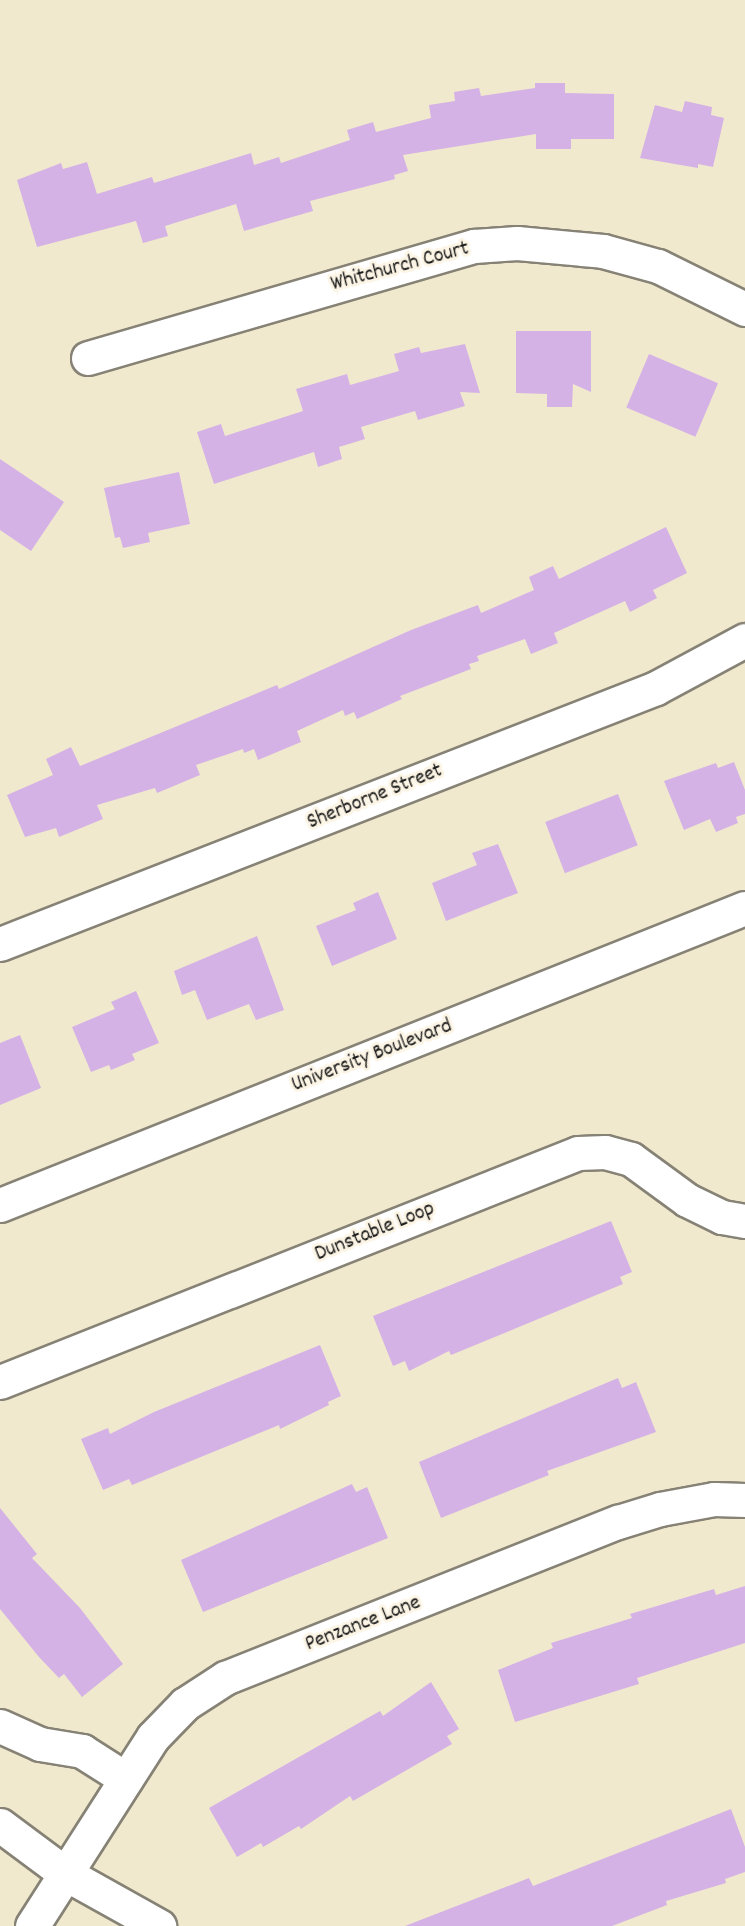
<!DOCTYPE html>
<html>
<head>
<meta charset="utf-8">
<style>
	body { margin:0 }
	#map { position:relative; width:745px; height:1926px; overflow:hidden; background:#f1e9ce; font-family:Dekko,sans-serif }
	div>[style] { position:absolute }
	.building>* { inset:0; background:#d4b2e6; transform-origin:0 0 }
	.roads { filter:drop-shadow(2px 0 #868275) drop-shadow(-2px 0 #868275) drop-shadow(0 2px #868275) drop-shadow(0 -2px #868275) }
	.minor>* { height:33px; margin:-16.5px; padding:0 16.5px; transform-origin:16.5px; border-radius:16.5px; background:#fff }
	span { translate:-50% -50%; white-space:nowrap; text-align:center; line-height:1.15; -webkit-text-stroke:6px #fcf5e5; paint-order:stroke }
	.street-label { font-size:22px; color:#1c1c1c }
</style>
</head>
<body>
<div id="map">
	<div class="building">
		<div style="clip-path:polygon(535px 83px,565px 83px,565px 93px,614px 94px,614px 139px,571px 139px,571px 149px,536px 149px,536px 134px,403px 155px,408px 171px,394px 175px,395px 179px,310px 201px,313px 211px,244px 231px,236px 204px,165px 226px,168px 236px,143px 243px,136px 221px,37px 247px,17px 180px,61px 163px,63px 169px,87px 162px,97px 194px,152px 177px,154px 183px,251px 153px,254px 165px,279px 157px,281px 163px,350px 140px,347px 130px,373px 122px,376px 132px,431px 118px,429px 105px,455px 101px,454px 92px,479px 88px,481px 96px,535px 88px)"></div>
		<div style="clip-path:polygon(685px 101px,712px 107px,711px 115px,724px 118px,713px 167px,698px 164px,698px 168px,640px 158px,655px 105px,682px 112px)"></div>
		<div style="clip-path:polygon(516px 331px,591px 331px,591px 392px,573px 384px,572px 407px,547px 407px,547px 394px,516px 393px)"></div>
		<div style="clip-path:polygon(465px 344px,480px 393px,460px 392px,465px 406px,418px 420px,415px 411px,361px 427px,365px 439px,339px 447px,342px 459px,318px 467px,314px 452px,214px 484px,197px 432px,221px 424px,225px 436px,303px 411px,296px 389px,347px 374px,350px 385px,399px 371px,394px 354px,419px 347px,421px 353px)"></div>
		<div style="left:649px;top:354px;width:75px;height:58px;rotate:23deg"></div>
		<div style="clip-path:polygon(0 459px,64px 502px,31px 551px,0 530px)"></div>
		<div style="clip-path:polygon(179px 472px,190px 524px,148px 533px,150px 542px,123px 548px,120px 537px,115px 538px,104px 488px)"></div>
		<div style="clip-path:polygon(666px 527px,687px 573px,653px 590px,657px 598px,630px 612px,625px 601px,554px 633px,558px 643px,531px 654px,525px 639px,477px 656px,479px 661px,469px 664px,471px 669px,400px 696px,402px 699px,357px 719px,354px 712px,345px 716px,343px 710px,297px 731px,301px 742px,258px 760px,254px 749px,244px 753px,243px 749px,196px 765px,200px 775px,157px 793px,155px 788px,97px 805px,103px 819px,59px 837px,56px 828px,25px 837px,7px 795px,53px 775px,46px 759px,71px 747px,80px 766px,277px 685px,279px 689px,411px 630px,478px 605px,481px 613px,534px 590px,529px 577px,553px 566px,559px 579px)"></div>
		<div style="clip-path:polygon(734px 762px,745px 790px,745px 814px,736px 817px,738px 823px,716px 832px,710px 819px,684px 830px,664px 781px,716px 763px,718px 768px)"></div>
		<div style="left:618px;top:794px;width:55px;height:78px;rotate:69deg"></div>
		<div style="clip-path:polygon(498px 844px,518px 893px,446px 921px,432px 883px,477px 865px,472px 853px)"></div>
		<div style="clip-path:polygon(378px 892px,397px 939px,332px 966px,316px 926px,356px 910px,353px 903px)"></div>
		<div style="clip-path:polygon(257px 936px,284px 1010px,256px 1020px,249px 1004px,207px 1020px,195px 990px,182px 995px,174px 971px)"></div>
		<div style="clip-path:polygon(136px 991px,159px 1043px,132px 1054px,135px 1060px,111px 1070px,109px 1065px,91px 1072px,72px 1027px,115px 1009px,111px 1002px)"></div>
		<div style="clip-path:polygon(20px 1035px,41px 1088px,0 1105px,0 1043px)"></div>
		<div style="clip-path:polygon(611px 1221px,632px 1272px,620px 1277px,623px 1284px,451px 1355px,449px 1351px,409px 1371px,405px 1361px,393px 1366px,373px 1316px)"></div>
		<div style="clip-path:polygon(320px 1345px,341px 1396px,328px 1402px,329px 1405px,280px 1429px,279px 1425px,132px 1485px,129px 1479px,103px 1490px,81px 1439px,108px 1428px,110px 1434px,154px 1412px)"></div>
		<div style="clip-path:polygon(618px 1378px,622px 1388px,636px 1382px,656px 1432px,547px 1471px,549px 1475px,441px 1518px,419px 1462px)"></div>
		<div style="clip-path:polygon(352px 1484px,356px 1492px,367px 1487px,388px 1538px,203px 1612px,181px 1560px)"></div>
		<div style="clip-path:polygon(0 1508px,37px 1554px,32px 1558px,80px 1608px,123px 1664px,82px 1697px,64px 1674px,59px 1678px,39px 1657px,0 1609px)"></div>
		<div style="clip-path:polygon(745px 1586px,745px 1643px,637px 1678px,639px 1684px,515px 1722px,498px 1670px,553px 1648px,551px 1643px,632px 1618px,630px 1614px,714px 1589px,716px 1595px)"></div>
		<div style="clip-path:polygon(431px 1682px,459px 1729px,447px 1736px,452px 1744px,353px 1801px,350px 1796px,301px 1829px,299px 1826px,263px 1847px,261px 1843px,237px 1857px,209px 1808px,380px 1711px,383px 1716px)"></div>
		<div style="clip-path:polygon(731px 1809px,745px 1847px,745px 1872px,725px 1879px,726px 1883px,666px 1901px,667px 1905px,612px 1926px,405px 1926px,529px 1878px,533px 1886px)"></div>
	</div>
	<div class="roads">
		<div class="minor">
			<div style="left:88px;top:358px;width:402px;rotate:-16.2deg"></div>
			<div style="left:474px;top:246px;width:43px;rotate:-4deg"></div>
			<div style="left:517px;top:243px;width:86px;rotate:5.3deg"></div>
			<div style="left:603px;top:251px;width:57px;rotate:15.3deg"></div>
			<div style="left:658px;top:266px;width:97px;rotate:26.3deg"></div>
			<div style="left:0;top:944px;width:704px;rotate:-21.32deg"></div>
			<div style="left:656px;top:688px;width:101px;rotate:-28.3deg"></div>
			<div style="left:0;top:1205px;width:802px;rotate:-21.74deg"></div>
			<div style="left:0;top:1382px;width:622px;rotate:-21.61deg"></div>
			<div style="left:578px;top:1153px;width:27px;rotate:-2deg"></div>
			<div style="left:605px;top:1152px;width:27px;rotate:15deg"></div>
			<div style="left:631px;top:1159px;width:69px;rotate:36.2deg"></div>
			<div style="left:687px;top:1200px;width:39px;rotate:26deg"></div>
			<div style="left:722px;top:1217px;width:23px;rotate:10deg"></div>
			<div style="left:0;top:1726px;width:44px;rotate:24.2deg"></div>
			<div style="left:40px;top:1744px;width:43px;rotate:9.5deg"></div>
			<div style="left:82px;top:1751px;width:52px;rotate:32.5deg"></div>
			<div style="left:0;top:1825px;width:82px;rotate:36.6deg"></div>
			<div style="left:66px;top:1874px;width:107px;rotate:29.2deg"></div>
			<div style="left:32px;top:1926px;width:224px;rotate:-57.4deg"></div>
			<div style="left:153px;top:1737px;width:46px;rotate:-45.9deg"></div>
			<div style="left:185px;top:1704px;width:48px;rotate:-33deg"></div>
			<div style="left:225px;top:1678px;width:423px;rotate:-21.7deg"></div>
			<div style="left:618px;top:1522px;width:44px;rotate:-17.2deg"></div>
			<div style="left:660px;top:1509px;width:55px;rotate:-10.5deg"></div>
			<div style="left:714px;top:1499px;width:31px;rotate:2deg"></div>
		</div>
	</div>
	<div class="street-label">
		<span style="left:400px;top:267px;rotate:-15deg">Whitchurch Court</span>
		<span style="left:375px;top:797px;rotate:-22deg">Sherborne Street</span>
		<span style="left:372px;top:1056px;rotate:-21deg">University Boulevard</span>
		<span style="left:375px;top:1232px;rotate:-22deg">Dunstable Loop</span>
		<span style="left:363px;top:1624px;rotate:-21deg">Penzance Lane</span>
	</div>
</div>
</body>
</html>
